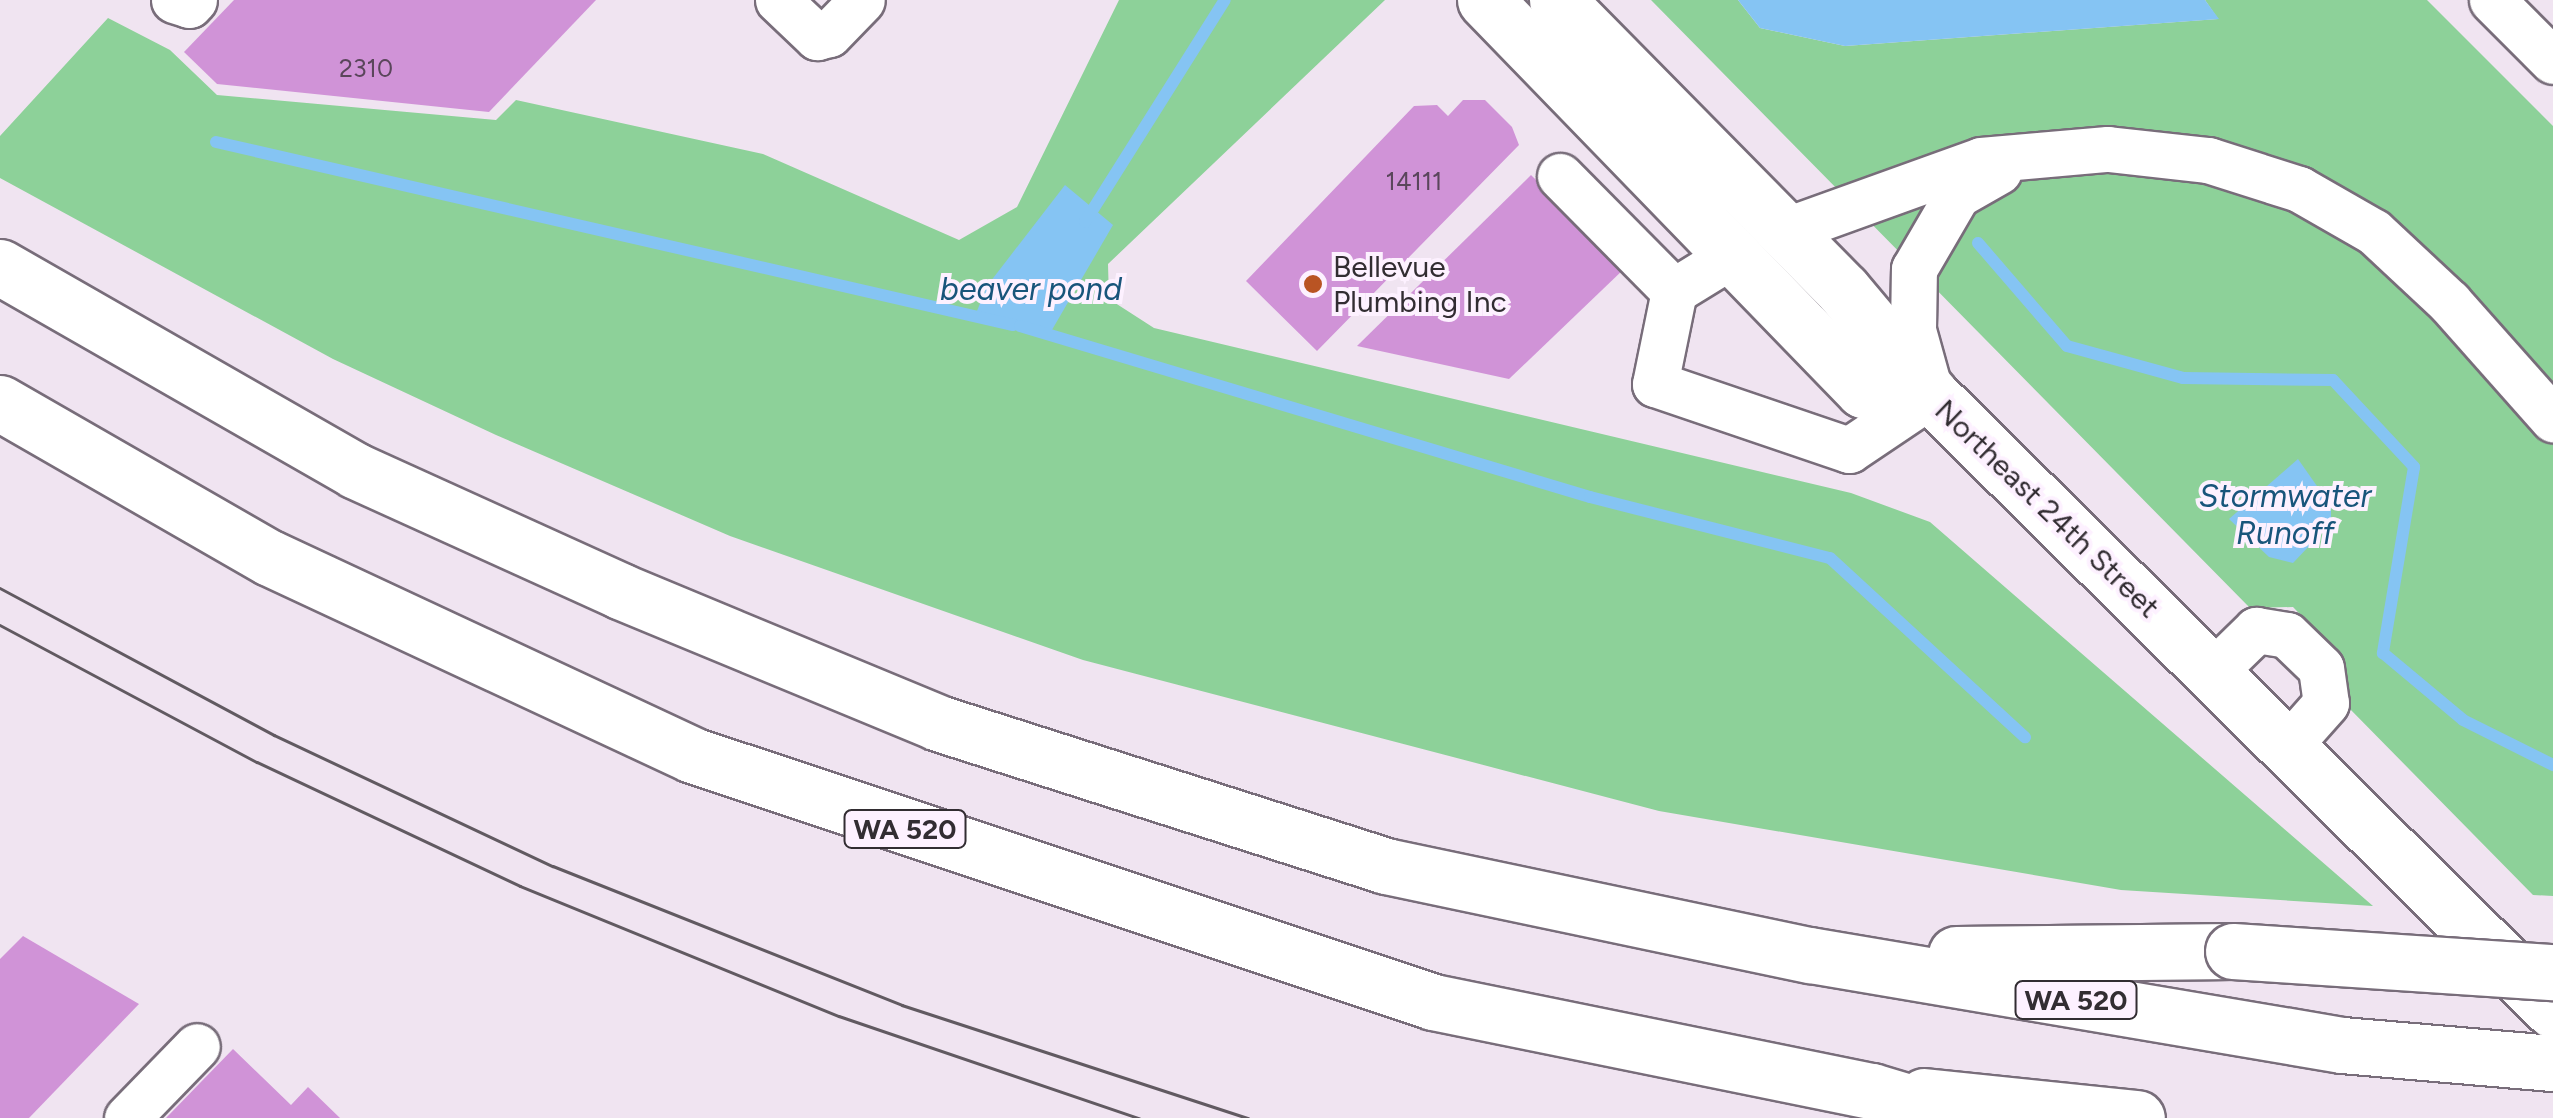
<!DOCTYPE html>
<html>
<head>
<meta charset="utf-8">
<style>
	body { margin:0 }
	#map { position:relative; width:2553px; height:1118px; overflow:hidden; background:#f0e4f1; font-family:Figtree,sans-serif }
	div>[style] { position:absolute }
	.green>* { inset:0; background:#8dd199 }
	.water>* { inset:0; background:#85c4f3 }
	.stream>* { height:12px; margin:-6px; padding:0 6px; transform-origin:6px; border-radius:6px; background:#85c4f3 }
	.building>* { inset:0; background:#d093d7 }
	.roads { filter:drop-shadow(2px 0 #786d7a) drop-shadow(-2px 0 #786d7a) drop-shadow(0 2px #786d7a) drop-shadow(0 -2px #786d7a) }
	.minor>* { height:45px; margin:-22.5px; padding:0 22.5px; transform-origin:22.5px; border-radius:22.5px; background:#fff }
	.major>* { height:55px; margin:-27.5px; padding:0 27.5px; transform-origin:27.5px; border-radius:27.5px; background:#fff }
	.highway>* { height:55px; margin:-27.5px; padding:0 27.5px; transform-origin:27.5px; border-radius:27.5px; background:#fff }
	.tram>* { height:2.5px; margin:-1.25px; padding:0 1.25px; transform-origin:1.25px; border-radius:1.25px; background:#615a61 }
	.bridges { filter:drop-shadow(2px 0 #786d7a) drop-shadow(-2px 0 #786d7a) drop-shadow(0 2px #786d7a) drop-shadow(0 -2px #786d7a) }
	.highway-bridge>* { height:55px; margin:-27.5px; padding:0 27.5px; transform-origin:27.5px; border-radius:27.5px; background:#fff }
	.dots>* { width:28px; height:28px; translate:-50% -50%; box-sizing:border-box; border:5px solid #fdf1ff; border-radius:50% }
	span { translate:-50% -50%; white-space:nowrap; text-align:center; line-height:1.15; -webkit-text-stroke:8px #fdf1ff; paint-order:stroke }
	.number-label { font-size:25px; color:#5a465b }
	.number-label span { -webkit-text-stroke-width:0 }
	.shield-label span { padding:2px 8px; background:#fdf1ff; border:2px solid; border-radius:8px; -webkit-text-stroke-width:0 }
	.shield-label { font-size:28px; color:#322d32; font-weight:700 }
	.poi-label { font-size:30px; color:#322d32 }
	.left { translate:0 -50%; text-align:left }
	.street-label { font-size:30px; color:#322d32 }
	.water-label { font-size:32px; color:#18557b; font-style:italic }
</style>
</head>
<body>
<div id="map">
	<div class="green">
		<div style="clip-path:polygon(1119px 0,1385px 0,1108px 264px,1109px 299px,1154px 328px,1851px 493px,1930px 522px,2373px 906px,2121px 890px,1659px 811px,1083px 660px,730px 536px,496px 435px,333px 359px,0 178px,0 136px,108px 18px,170px 50px,217px 95px,496px 120px,516px 100px,763px 154px,959px 240px,1017px 207px)"></div>
		<div style="clip-path:polygon(1651px 0,1738px 0,1760px 28px,1845px 46px,2218px 19px,2205px 0,2427px 0,2553px 126px,2553px 896px,2533px 895px,2348px 707px,2345px 661px,2293px 607px,2250px 608px)"></div>
	</div>
	<div class="water">
		<div style="clip-path:polygon(1738px 0,2205px 0,2219px 19px,1845px 46px,1760px 28px)"></div>
		<div style="clip-path:polygon(1065px 185px,1113px 225px,1049px 335px,975px 316px,987px 286px)"></div>
		<div style="clip-path:polygon(2298px 459px,2331px 506px,2331px 523px,2293px 563px,2269px 557px,2229px 519px)"></div>
	</div>
	<div class="stream">
		<div style="left:216px;top:142px;width:818px;rotate:12.93deg"></div>
		<div style="left:1085px;top:222px;width:262px;rotate:-57.8deg"></div>
		<div style="left:1978px;top:243px;width:136px;rotate:49.2deg"></div>
		<div style="left:2067px;top:346px;width:120px;rotate:15.4deg"></div>
		<div style="left:2183px;top:378px;width:150px;rotate:0.8deg"></div>
		<div style="left:2333px;top:380px;width:119px;rotate:47deg"></div>
		<div style="left:2414px;top:467px;width:189px;rotate:99.5deg"></div>
		<div style="left:2383px;top:653px;width:104px;rotate:39.9deg"></div>
		<div style="left:2463px;top:720px;width:101px;rotate:26.6deg"></div>
		<div style="left:1020px;top:326px;width:595px;rotate:16.7deg"></div>
		<div style="left:1590px;top:497px;width:248px;rotate:14.3deg"></div>
		<div style="left:1830px;top:558px;width:265px;rotate:42.6deg"></div>
	</div>
	<div class="building">
		<div style="clip-path:polygon(234px 0,596px 0,489px 112px,217px 84px,184px 52px)"></div>
		<div style="clip-path:polygon(1463px 100px,1485px 100px,1512px 127px,1519px 145px,1317px 351px,1246px 281px,1414px 106px,1437px 105px,1448px 116px)"></div>
		<div style="clip-path:polygon(1531px 175px,1625px 268px,1509px 379px,1357px 346px)"></div>
		<div style="clip-path:polygon(23px 936px,139px 1004px,29px 1118px,0 1118px,0 959px)"></div>
		<div style="clip-path:polygon(233px 1049px,291px 1105px,308px 1087px,340px 1118px,166px 1118px)"></div>
	</div>
	<div class="roads">
		<div class="minor">
			<div style="left:174px;top:0;width:16px;rotate:18deg"></div>
			<div style="left:189px;top:5px;width:7px;rotate:-45deg"></div>
			<div style="left:778px;top:0;width:54px;rotate:43.5deg"></div>
			<div style="left:817px;top:37px;width:12px;rotate:-14deg"></div>
			<div style="left:829px;top:34px;width:47px;rotate:-45.9deg"></div>
			<div style="left:2492px;top:0;width:86px;rotate:45deg"></div>
			<div style="left:1560px;top:176px;width:162px;rotate:45.3deg"></div>
			<div style="left:1784px;top:231px;width:209px;rotate:-19.8deg"></div>
			<div style="left:1981px;top:160px;width:127px;rotate:-5deg"></div>
			<div style="left:2108px;top:149px;width:101px;rotate:6.3deg"></div>
			<div style="left:2208px;top:160px;width:96px;rotate:17.7deg"></div>
			<div style="left:2299px;top:189px;width:86px;rotate:29.8deg"></div>
			<div style="left:2374px;top:232px;width:103px;rotate:43deg"></div>
			<div style="left:2449px;top:302px;width:157px;rotate:48.4deg"></div>
			<div style="left:1729px;top:257px;width:65px;rotate:148.3deg"></div>
			<div style="left:1674px;top:291px;width:95px;rotate:101.5deg"></div>
			<div style="left:1655px;top:384px;width:205px;rotate:18.8deg"></div>
			<div style="left:1849px;top:450px;width:99px;rotate:-33.9deg"></div>
			<div style="left:1931px;top:395px;width:67px;rotate:-105.5deg"></div>
			<div style="left:1913px;top:330px;width:61px;rotate:-89.1deg"></div>
			<div style="left:1914px;top:269px;width:86px;rotate:-59.8deg"></div>
			<div style="left:1957px;top:195px;width:48px;rotate:-29.7deg"></div>
			<div style="left:2214px;top:671px;width:59px;rotate:-44.3deg"></div>
			<div style="left:2256px;top:630px;width:31px;rotate:9deg"></div>
			<div style="left:2287px;top:635px;width:47px;rotate:44.1deg"></div>
			<div style="left:2321px;top:668px;width:35px;rotate:82deg"></div>
			<div style="left:2326px;top:703px;width:57px;rotate:131.5deg"></div>
			<div style="left:127px;top:1118px;width:100px;rotate:-45.8deg"></div>
		</div>
		<div class="major">
			<div style="left:1485px;top:0;width:543px;rotate:45.9deg"></div>
			<div style="left:1863px;top:390px;width:68px;rotate:4.2deg"></div>
			<div style="left:1557px;top:0;width:407px;rotate:45.4deg"></div>
			<div style="left:1843px;top:290px;width:137px;rotate:50deg"></div>
			<div style="left:1931px;top:395px;width:875px;rotate:44.68deg"></div>
		</div>
		<div class="highway">
			<div style="left:0;top:267px;width:410px;rotate:29.8deg"></div>
			<div style="left:356px;top:471px;width:290px;rotate:24.4deg"></div>
			<div style="left:620px;top:591px;width:344px;rotate:22.5deg"></div>
			<div style="left:938px;top:723px;width:470px;rotate:17.7deg"></div>
			<div style="left:1386px;top:866px;width:433px;rotate:11.9deg"></div>
			<div style="left:1810px;top:955px;width:540px;rotate:9.6deg"></div>
			<div style="left:2342px;top:1045px;width:212px;rotate:4.9deg"></div>
			<div style="left:0;top:403px;width:311px;rotate:29.9deg"></div>
			<div style="left:270px;top:558px;width:466px;rotate:25deg"></div>
			<div style="left:692px;top:755px;width:781px;rotate:18.43deg"></div>
			<div style="left:1433px;top:1002px;width:448px;rotate:11.5deg"></div>
			<div style="left:1872px;top:1091px;width:94px;rotate:16.7deg"></div>
			<div style="left:1956px;top:954px;width:277px;rotate:-0.6deg"></div>
			<div style="left:1924px;top:1096px;width:214px;rotate:5.9deg"></div>
		</div>
	</div>
	<div class="tram">
		<div style="left:0;top:588px;width:311px;rotate:28.2deg"></div>
		<div style="left:274px;top:735px;width:308px;rotate:25.2deg"></div>
		<div style="left:553px;top:866px;width:376px;rotate:21.7deg"></div>
		<div style="left:902px;top:1005px;width:364px;rotate:18.1deg"></div>
		<div style="left:0;top:625px;width:291px;rotate:28.1deg"></div>
		<div style="left:257px;top:762px;width:291px;rotate:25.2deg"></div>
		<div style="left:520px;top:886px;width:344px;rotate:22.2deg"></div>
		<div style="left:839px;top:1016px;width:317px;rotate:18.8deg"></div>
	</div>
	<div class="bridges">
		<div class="highway-bridge">
			<div style="left:2233px;top:951px;width:321px;rotate:3.8deg"></div>
		</div>
	</div>
	<div class="dots">
		<div style="left:1313px;top:284px;background:#b95423"></div>
	</div>
	<div class="number-label">
		<span style="left:366px;top:68px">2310</span>
		<span style="left:1414px;top:181px">14111</span>
	</div>
	<div class="shield-label">
		<span style="left:905px;top:829px">WA 520</span>
		<span style="left:2076px;top:1000px">WA 520</span>
	</div>
	<div class="poi-label">
		<span class="left" style="left:1333px;top:284px">Bellevue<br>Plumbing Inc</span>
	</div>
	<div class="street-label">
		<span style="left:2047px;top:509px;rotate:44deg">Northeast 24th Street</span>
	</div>
	<div class="water-label">
		<span style="left:1031px;top:289px">beaver pond</span>
		<span style="left:2285px;top:515px">Stormwater<br>Runoff</span>
	</div>
</div>
</body>
</html>
